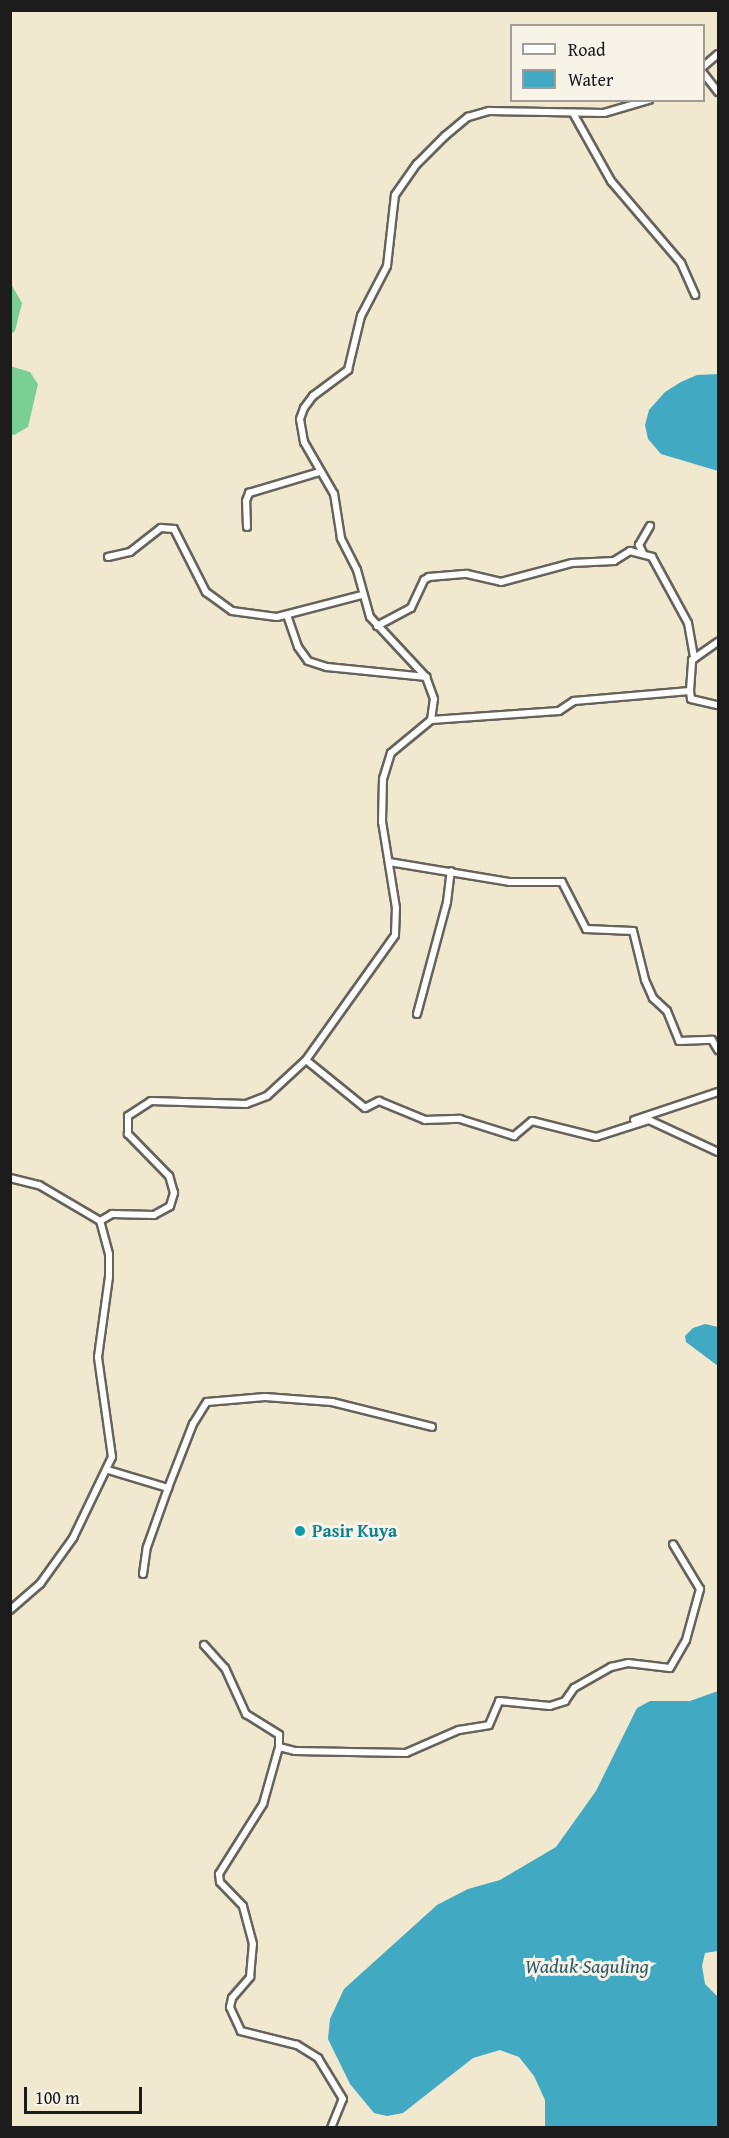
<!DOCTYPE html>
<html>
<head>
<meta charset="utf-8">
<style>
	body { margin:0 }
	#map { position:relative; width:729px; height:2138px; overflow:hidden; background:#f0e8cf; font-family:"Gentium Book Plus",serif }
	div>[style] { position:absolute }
	.green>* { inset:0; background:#7ad093 }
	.water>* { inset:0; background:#41a9c1 }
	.roads { filter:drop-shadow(2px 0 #66635b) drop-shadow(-2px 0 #66635b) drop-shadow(0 2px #66635b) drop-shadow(0 -2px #66635b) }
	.minor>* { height:6px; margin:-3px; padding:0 3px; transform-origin:3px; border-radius:3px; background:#fff }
	.dots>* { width:16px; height:16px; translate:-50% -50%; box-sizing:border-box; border:3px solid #f7f3e8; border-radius:50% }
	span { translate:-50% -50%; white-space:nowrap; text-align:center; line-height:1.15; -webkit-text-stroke:6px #f7f3e8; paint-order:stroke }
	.culture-label { font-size:18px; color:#0d838f; font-weight:700 }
	.left { translate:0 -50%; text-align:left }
	.water-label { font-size:20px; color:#2d5b66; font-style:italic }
	.frame { position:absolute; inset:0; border:12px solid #1c1c1c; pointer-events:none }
	.legend { position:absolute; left:510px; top:24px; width:195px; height:78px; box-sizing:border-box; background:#f7f3e8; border:2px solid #9f9d96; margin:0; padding:8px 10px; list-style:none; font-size:18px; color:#1c1c1c }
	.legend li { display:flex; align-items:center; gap:12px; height:30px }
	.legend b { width:30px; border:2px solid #9f9d96 }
	.scale { position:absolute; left:24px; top:2087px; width:118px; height:27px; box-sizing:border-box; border:3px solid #1c1c1c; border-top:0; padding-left:8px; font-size:18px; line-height:21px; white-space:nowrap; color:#1c1c1c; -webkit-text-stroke:4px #f7f3e8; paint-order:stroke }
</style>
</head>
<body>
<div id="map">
	<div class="green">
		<div style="clip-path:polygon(11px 284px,22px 303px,15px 331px,11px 334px)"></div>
		<div style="clip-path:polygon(10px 366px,30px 372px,38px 384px,28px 427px,14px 435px,11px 434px)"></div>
	</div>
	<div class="water">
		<div style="clip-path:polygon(718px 374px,718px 471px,661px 454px,648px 439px,645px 425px,649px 410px,665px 392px,681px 382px,697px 375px)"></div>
		<div style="clip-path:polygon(705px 1324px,718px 1327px,718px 1366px,686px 1342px,685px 1336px,693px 1328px)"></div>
		<div style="clip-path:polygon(718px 1691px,718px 1951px,705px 1953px,702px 1966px,705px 1984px,718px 1997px,718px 2127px,545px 2127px,545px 2100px,534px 2076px,519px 2057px,500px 2050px,473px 2058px,403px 2113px,387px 2116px,374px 2113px,350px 2084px,328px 2039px,330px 2019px,344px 1989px,437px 1905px,468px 1889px,500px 1880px,556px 1847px,596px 1791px,637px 1708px,650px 1701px,690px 1701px)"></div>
	</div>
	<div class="roads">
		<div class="minor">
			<div style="left:704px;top:66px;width:18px;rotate:-41deg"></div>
			<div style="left:704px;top:74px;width:23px;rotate:52deg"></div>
			<div style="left:573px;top:113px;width:78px;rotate:60.8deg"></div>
			<div style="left:611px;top:181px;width:108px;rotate:49.5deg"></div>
			<div style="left:681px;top:263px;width:35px;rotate:66deg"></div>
			<div style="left:247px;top:527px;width:26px;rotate:-92deg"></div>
			<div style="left:246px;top:501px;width:9px;rotate:-69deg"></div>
			<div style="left:249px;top:493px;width:74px;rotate:-16.5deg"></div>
			<div style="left:643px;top:553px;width:9px;rotate:-117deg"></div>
			<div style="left:639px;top:545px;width:22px;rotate:-60deg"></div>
			<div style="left:108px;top:557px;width:23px;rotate:-13deg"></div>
			<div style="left:130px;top:552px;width:39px;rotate:-38deg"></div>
			<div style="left:161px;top:528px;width:13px;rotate:4deg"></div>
			<div style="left:174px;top:529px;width:71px;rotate:63.1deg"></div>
			<div style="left:206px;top:592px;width:32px;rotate:36deg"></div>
			<div style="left:232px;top:611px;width:45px;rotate:7.6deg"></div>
			<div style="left:277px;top:617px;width:88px;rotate:-14.5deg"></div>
			<div style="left:287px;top:615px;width:34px;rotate:71deg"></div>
			<div style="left:298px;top:647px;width:17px;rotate:54deg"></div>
			<div style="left:308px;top:661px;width:20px;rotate:18deg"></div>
			<div style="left:327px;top:667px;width:100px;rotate:5.8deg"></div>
			<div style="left:377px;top:626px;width:38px;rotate:-28deg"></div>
			<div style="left:411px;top:608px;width:31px;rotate:-65deg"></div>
			<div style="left:424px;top:580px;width:6px;rotate:-31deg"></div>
			<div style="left:429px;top:577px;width:38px;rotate:-5deg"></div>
			<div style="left:467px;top:574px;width:35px;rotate:13deg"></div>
			<div style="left:501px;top:582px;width:73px;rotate:-15deg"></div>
			<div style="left:572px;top:563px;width:42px;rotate:-2.7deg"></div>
			<div style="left:614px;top:561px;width:19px;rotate:-32deg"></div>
			<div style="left:630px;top:551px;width:23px;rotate:15deg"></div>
			<div style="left:652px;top:557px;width:75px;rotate:61.4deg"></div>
			<div style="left:688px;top:623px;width:36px;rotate:80deg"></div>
			<div style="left:690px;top:691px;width:31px;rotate:-86deg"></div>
			<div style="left:692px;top:660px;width:32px;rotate:-35deg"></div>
			<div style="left:431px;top:720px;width:128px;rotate:-4deg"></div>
			<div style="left:559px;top:711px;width:18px;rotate:-34deg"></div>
			<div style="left:574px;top:701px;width:116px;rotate:-4.9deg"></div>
			<div style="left:690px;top:691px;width:8px;rotate:83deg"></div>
			<div style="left:691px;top:699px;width:28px;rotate:13deg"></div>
			<div style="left:389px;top:862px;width:123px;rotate:9.4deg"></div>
			<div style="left:510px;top:882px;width:52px"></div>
			<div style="left:562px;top:882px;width:53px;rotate:62.9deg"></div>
			<div style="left:586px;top:929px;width:47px;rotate:2.4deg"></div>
			<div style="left:633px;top:931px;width:50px;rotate:76.2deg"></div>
			<div style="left:645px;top:980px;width:20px;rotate:66deg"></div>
			<div style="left:653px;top:998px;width:19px;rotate:43deg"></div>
			<div style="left:667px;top:1011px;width:32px;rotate:68deg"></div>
			<div style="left:679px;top:1041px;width:33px;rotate:-2deg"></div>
			<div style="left:712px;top:1040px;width:12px;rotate:59deg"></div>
			<div style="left:417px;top:1014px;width:116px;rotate:-75deg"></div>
			<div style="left:447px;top:902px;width:31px;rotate:-83deg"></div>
			<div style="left:306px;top:1060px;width:76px;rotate:39.1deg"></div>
			<div style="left:365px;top:1108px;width:16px;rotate:-27deg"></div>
			<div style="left:379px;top:1101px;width:50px;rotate:22.4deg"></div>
			<div style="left:425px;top:1120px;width:35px;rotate:-2deg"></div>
			<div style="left:460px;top:1119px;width:57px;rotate:17.5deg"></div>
			<div style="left:514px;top:1136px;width:23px;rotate:-40deg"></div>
			<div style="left:532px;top:1121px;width:66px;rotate:14deg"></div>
			<div style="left:596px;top:1137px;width:56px;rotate:-17.8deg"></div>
			<div style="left:649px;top:1120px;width:76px;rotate:24.9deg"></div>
			<div style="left:634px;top:1120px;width:89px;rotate:-18.4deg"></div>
			<div style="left:10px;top:1178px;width:30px;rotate:14deg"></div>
			<div style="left:39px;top:1185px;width:71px;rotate:30.5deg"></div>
			<div style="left:108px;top:1470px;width:63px;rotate:16.7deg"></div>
			<div style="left:143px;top:1574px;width:27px;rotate:-82deg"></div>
			<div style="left:147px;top:1547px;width:63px;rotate:-70.4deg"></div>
			<div style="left:168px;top:1488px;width:69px;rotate:-68.7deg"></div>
			<div style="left:193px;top:1424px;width:26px;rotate:-58deg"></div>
			<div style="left:207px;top:1402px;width:58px;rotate:-4.9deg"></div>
			<div style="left:265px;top:1397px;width:67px;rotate:4.3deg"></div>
			<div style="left:332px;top:1402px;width:103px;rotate:14deg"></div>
			<div style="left:10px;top:1610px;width:40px;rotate:-41deg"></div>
			<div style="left:40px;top:1584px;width:57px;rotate:-54.3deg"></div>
			<div style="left:73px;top:1538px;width:90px;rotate:-64.3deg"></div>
			<div style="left:112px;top:1457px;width:101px;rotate:-98deg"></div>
			<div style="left:98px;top:1357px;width:81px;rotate:-82.2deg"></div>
			<div style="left:109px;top:1277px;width:23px;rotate:-90deg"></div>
			<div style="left:109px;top:1254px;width:34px;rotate:-105deg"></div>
			<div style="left:100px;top:1221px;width:14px;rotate:-30deg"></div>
			<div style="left:112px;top:1214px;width:42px;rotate:1.4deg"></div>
			<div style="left:154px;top:1215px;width:18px;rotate:-29deg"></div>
			<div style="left:170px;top:1206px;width:14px;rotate:-73deg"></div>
			<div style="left:174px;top:1193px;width:18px;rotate:-106deg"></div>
			<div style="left:169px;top:1176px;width:59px;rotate:-134.3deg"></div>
			<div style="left:128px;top:1134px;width:18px;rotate:-90deg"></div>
			<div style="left:128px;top:1116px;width:27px;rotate:-33deg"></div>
			<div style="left:151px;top:1101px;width:95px;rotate:1.8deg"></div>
			<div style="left:246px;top:1104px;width:22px;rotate:-21deg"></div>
			<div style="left:267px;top:1096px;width:53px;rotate:-42.7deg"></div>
			<div style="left:306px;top:1060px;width:153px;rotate:-54.5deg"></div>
			<div style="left:395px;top:935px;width:27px;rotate:-88deg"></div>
			<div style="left:396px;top:908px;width:87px;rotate:-99.2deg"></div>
			<div style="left:382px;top:822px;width:43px;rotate:-88.7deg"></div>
			<div style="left:383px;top:779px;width:27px;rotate:-73deg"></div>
			<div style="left:391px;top:753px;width:52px;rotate:-39.5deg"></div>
			<div style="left:431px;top:720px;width:21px;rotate:-82deg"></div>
			<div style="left:434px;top:699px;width:23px;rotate:-110deg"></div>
			<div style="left:426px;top:677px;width:82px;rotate:-133deg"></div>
			<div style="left:370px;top:617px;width:49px;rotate:-105.5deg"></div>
			<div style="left:357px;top:570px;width:36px;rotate:-117deg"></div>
			<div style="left:341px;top:538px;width:45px;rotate:-99deg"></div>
			<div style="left:334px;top:494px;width:60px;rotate:-120deg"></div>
			<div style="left:304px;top:442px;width:23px;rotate:-100deg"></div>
			<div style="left:300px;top:419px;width:12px;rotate:-70deg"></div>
			<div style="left:304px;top:408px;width:15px;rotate:-53deg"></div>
			<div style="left:313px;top:396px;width:44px;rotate:-36.6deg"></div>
			<div style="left:348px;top:370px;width:56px;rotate:-76.5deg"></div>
			<div style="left:361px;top:316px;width:56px;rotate:-62.5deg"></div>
			<div style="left:387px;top:266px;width:71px;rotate:-83.6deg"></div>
			<div style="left:395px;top:195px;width:38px;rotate:-55deg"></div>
			<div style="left:417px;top:164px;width:40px;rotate:-45deg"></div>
			<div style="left:445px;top:136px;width:30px;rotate:-40deg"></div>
			<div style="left:468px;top:117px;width:22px;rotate:-16deg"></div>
			<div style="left:489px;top:111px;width:115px;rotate:1deg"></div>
			<div style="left:604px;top:113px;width:47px;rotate:-16.1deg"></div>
			<div style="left:204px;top:1645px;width:31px;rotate:48deg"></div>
			<div style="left:225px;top:1668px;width:51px;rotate:65.5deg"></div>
			<div style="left:246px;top:1714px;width:39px;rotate:32deg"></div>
			<div style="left:279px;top:1735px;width:12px;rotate:90deg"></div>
			<div style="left:331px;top:2128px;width:31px;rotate:-68deg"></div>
			<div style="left:343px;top:2099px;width:48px;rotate:-121.4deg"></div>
			<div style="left:318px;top:2058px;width:25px;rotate:-148deg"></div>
			<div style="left:297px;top:2045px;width:58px;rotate:-166deg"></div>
			<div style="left:241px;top:2031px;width:26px;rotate:-115deg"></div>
			<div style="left:230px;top:2007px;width:9px;rotate:-77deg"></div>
			<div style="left:232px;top:1998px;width:28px;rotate:-49deg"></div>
			<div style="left:250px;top:1977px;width:33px;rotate:-85deg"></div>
			<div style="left:253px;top:1944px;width:39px;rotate:-105deg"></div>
			<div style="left:243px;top:1906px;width:33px;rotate:-134deg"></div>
			<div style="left:220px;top:1882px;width:8px;rotate:-97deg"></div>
			<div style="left:219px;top:1874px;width:83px;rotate:-57.8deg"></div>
			<div style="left:263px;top:1804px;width:59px;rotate:-74.3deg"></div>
			<div style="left:279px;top:1747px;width:16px;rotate:14deg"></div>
			<div style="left:295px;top:1751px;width:111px;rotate:1deg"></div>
			<div style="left:406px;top:1753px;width:58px;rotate:-23.5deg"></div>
			<div style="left:459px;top:1730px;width:30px;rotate:-9deg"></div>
			<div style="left:489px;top:1725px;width:26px;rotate:-67deg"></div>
			<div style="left:499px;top:1701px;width:51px;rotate:5.6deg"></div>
			<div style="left:550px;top:1706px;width:16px;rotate:-18deg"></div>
			<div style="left:565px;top:1701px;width:16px;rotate:-55deg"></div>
			<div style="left:574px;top:1688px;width:43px;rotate:-29.6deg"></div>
			<div style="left:611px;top:1667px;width:17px;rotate:-13deg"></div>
			<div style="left:628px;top:1663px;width:42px;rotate:6.8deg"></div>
			<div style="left:670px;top:1668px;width:32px;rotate:-60deg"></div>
			<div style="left:686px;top:1640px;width:53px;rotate:-74.6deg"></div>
			<div style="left:700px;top:1589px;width:52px;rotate:-121deg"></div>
		</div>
	</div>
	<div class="dots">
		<div style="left:300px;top:1531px;background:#0f9aa8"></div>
	</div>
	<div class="culture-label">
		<span class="left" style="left:312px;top:1531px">Pasir Kuya</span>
	</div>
	<div class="water-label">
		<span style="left:587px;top:1965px">Waduk Saguling</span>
	</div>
	<div class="frame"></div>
	<ul class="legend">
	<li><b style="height:8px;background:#fff"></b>Road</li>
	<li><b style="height:16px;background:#41a9c1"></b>Water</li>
	</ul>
	<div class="scale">100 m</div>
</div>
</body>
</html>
